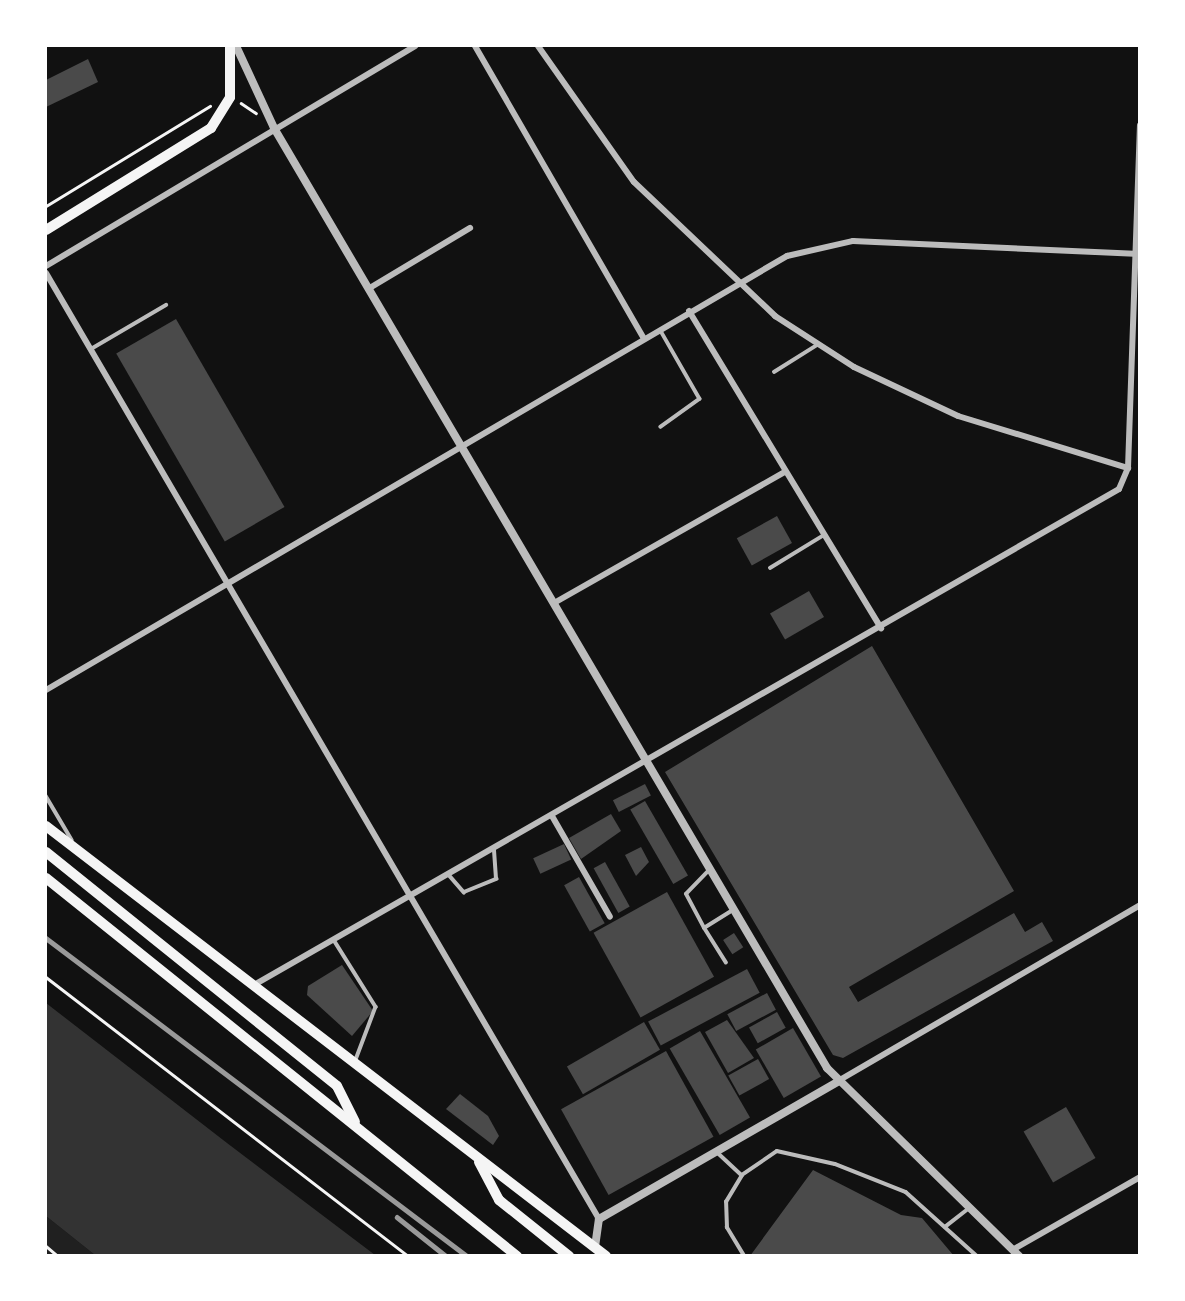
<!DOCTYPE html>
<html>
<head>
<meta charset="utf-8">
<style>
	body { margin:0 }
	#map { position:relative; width:1185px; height:1301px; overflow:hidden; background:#111; font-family:Signika,sans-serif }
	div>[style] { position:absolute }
	.green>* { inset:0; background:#202020 }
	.water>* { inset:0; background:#333 }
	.building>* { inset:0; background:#4a4a4a; transform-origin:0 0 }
	.path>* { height:2.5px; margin:-1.25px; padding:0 1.25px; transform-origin:1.25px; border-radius:1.25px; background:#f5f5f5 }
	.service>* { height:3.5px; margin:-1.75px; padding:0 1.75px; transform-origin:1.75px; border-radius:1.75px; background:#bcbcbc }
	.minor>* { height:6px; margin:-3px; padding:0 3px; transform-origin:3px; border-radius:3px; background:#bcbcbc }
	.tertiary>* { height:8px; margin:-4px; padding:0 4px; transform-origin:4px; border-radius:4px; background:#bcbcbc }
	.trunk>* { height:10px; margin:-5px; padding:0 5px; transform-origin:5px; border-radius:5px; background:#f5f5f5 }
	.motorway>* { height:10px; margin:-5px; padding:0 5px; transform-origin:5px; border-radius:5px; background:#f5f5f5 }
	.rail>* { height:4.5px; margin:-2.25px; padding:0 2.25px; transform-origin:2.25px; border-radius:2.25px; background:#9a9a9a }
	span { translate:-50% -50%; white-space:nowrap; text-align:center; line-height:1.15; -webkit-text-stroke:6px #fff; paint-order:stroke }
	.frame { position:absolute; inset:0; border:47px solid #fff; pointer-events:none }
</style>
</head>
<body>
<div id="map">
	<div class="green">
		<div style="clip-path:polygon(46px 1216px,95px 1255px,46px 1255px)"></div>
	</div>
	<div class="water">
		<div style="clip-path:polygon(46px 1003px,227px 1143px,375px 1255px,95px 1255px,46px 1216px)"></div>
	</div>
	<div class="building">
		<div style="clip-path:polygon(88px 59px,98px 82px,46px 107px,46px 80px)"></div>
		<div style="left:176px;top:319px;width:217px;height:69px;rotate:60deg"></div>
		<div style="left:777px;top:516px;width:31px;height:46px;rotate:61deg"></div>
		<div style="left:809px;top:591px;width:30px;height:45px;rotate:60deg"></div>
		<div style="clip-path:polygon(872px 646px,1014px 891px,849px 987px,858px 1002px,1014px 913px,1025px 932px,1042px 922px,1053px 941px,843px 1058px,833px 1055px,665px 772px)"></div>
		<div style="left:645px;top:784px;width:13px;height:36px;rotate:63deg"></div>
		<div style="left:645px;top:801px;width:86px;height:17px;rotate:60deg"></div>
		<div style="clip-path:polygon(611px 814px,621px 831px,581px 859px,569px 838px)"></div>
		<div style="left:564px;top:844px;width:17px;height:34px;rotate:65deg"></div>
		<div style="clip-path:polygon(641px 847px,649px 862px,636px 876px,625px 855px)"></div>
		<div style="left:605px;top:862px;width:51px;height:13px;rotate:61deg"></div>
		<div style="left:579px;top:877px;width:53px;height:17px;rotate:61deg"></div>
		<div style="left:667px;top:892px;width:97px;height:84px;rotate:61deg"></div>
		<div style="left:734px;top:933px;width:17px;height:13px;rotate:57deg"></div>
		<div style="clip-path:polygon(342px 965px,373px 1011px,352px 1036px,307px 995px,308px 986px)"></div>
		<div style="left:747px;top:969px;width:27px;height:112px;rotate:62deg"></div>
		<div style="left:767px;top:993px;width:19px;height:45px;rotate:62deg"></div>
		<div style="left:777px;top:1012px;width:18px;height:32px;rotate:61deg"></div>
		<div style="clip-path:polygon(727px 1020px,754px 1058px,728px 1073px,705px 1032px)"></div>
		<div style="left:644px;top:1022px;width:32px;height:89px;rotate:60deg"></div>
		<div style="left:793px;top:1028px;width:56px;height:43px;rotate:60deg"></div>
		<div style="left:700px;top:1031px;width:100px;height:35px;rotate:60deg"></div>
		<div style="left:666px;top:1051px;width:98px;height:120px;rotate:61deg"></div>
		<div style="left:758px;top:1059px;width:23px;height:34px;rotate:61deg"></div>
		<div style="clip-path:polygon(460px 1094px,488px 1116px,499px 1136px,493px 1145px,446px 1109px)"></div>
		<div style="left:1066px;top:1107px;width:59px;height:49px;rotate:60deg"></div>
		<div style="clip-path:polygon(813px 1170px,901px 1215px,922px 1218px,954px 1256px,750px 1256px)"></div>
	</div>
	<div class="path">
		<div style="left:241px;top:103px;width:18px;rotate:34deg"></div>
		<div style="left:46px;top:206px;width:192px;rotate:-31.4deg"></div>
		<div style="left:46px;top:977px;width:457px;rotate:37.6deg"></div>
		<div style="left:46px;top:1246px;width:16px;rotate:40deg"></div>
	</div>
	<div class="service">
		<div style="left:661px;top:331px;width:78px;rotate:60.2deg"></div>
		<div style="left:700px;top:399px;width:48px;rotate:144.3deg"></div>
		<div style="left:91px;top:349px;width:87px;rotate:-30.4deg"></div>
		<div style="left:774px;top:372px;width:51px;rotate:-32.1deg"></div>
		<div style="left:770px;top:568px;width:63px;rotate:-31.4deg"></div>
		<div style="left:46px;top:796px;width:51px;rotate:59.4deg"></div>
		<div style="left:449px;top:875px;width:23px;rotate:49deg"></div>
		<div style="left:464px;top:892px;width:35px;rotate:-22deg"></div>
		<div style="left:496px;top:879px;width:30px;rotate:-94deg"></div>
		<div style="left:704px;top:928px;width:38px;rotate:-118deg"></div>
		<div style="left:686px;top:894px;width:35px;rotate:-46deg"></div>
		<div style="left:334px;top:940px;width:79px;rotate:57.9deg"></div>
		<div style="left:376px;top:1007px;width:57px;rotate:110.7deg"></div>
		<div style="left:726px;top:963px;width:41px;rotate:-122.2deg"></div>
		<div style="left:704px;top:928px;width:34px;rotate:-32deg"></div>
		<div style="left:717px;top:1152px;width:34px;rotate:43deg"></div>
		<div style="left:945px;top:1227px;width:29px;rotate:-38deg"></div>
		<div style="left:744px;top:1256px;width:33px;rotate:-121deg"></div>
		<div style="left:727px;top:1228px;width:26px;rotate:-92deg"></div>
		<div style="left:726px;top:1202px;width:31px;rotate:-59deg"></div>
		<div style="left:742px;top:1175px;width:42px;rotate:-34.4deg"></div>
		<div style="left:777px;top:1151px;width:59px;rotate:12.6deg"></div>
		<div style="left:835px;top:1164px;width:76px;rotate:21.5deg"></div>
		<div style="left:906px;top:1192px;width:96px;rotate:42deg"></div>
	</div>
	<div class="minor">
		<div style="left:475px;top:46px;width:338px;rotate:60deg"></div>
		<div style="left:538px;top:46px;width:166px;rotate:54.8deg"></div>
		<div style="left:634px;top:182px;width:195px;rotate:43.5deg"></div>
		<div style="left:775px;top:316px;width:94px;rotate:32.8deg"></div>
		<div style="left:854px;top:367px;width:115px;rotate:25.2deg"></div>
		<div style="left:958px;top:416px;width:178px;rotate:17deg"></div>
		<div style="left:46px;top:266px;width:430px;rotate:-30.8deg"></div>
		<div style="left:46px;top:273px;width:1096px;rotate:59.69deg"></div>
		<div style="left:368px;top:289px;width:119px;rotate:-30.9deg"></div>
		<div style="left:689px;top:311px;width:371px;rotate:58.8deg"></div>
		<div style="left:554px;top:603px;width:266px;rotate:-29.6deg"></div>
		<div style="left:46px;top:690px;width:859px;rotate:-30.36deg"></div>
		<div style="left:787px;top:256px;width:68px;rotate:-12.8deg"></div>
		<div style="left:853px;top:241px;width:287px;rotate:2.6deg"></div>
		<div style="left:552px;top:816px;width:116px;rotate:60.1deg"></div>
		<div style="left:254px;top:985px;width:997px;rotate:-29.83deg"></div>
		<div style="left:1119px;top:489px;width:23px;rotate:-67deg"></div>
		<div style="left:1128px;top:468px;width:343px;rotate:-88deg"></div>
		<div style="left:838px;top:1081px;width:350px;rotate:-30.2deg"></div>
		<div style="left:1014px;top:1249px;width:145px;rotate:-29.7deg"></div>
	</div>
	<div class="tertiary">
		<div style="left:236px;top:46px;width:90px;rotate:65.1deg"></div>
		<div style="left:274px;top:128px;width:1091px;rotate:59.53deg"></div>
		<div style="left:827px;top:1068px;width:269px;rotate:44.4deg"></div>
		<div style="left:595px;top:1247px;width:28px;rotate:-82deg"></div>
		<div style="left:599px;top:1219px;width:275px;rotate:-29.9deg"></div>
	</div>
	<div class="trunk">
		<div style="left:46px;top:826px;width:706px;rotate:37.52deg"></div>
	</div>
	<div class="motorway">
		<div style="left:46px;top:230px;width:194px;rotate:-31.7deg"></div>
		<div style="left:211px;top:128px;width:36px;rotate:-58deg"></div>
		<div style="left:230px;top:97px;width:51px;rotate:-90deg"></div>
		<div style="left:46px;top:852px;width:373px;rotate:38.8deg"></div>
		<div style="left:337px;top:1086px;width:40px;rotate:63.4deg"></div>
		<div style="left:46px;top:878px;width:604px;rotate:38.75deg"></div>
		<div style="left:479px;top:1162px;width:43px;rotate:62.2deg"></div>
		<div style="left:499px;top:1200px;width:90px;rotate:38.7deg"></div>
	</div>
	<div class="rail">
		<div style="left:46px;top:938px;width:528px;rotate:37.07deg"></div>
		<div style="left:397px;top:1217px;width:63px;rotate:38.5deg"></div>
	</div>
	<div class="frame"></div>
</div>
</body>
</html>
